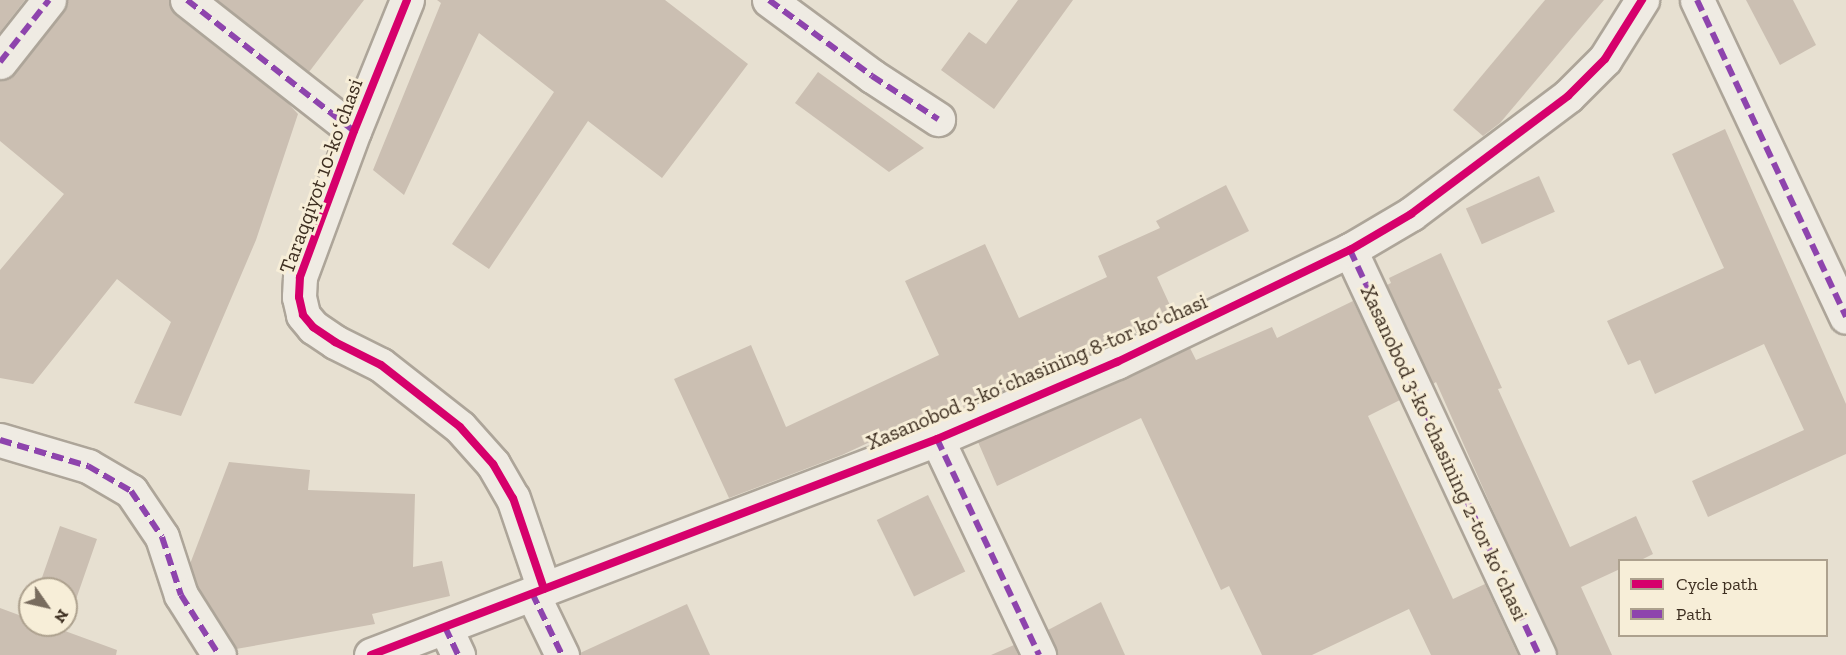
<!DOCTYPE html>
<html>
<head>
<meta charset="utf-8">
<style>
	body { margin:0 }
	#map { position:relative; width:1846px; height:655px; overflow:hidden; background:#e7e0d1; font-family:"Zilla Slab",serif }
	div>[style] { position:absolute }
	.building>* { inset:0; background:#cbbfb2; transform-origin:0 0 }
	.roads { filter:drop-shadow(2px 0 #ada599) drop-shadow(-2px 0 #ada599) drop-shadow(0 2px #ada599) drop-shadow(0 -2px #ada599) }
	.minor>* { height:33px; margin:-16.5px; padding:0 16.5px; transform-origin:16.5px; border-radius:16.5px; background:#efebe3 }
	.quiet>* { height:6px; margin-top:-3px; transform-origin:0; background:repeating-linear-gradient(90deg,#8e44ad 0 12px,transparent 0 18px) }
	.cycleway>* { height:8px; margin:-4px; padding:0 4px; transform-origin:4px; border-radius:4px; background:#d6006c }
	span { translate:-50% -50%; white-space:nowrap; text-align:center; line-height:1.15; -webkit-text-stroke:6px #f7eed8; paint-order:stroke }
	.street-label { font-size:21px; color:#3d2e20 }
	.legend { position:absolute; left:1618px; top:559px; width:210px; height:78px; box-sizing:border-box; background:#f7eed8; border:2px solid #ada18e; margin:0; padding:8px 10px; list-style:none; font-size:18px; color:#3d2e20 }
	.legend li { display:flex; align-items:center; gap:12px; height:30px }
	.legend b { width:30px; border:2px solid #ada18e }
	.north { position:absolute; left:18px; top:577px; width:60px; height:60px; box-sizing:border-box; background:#f7eed8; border:2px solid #ada18e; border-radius:50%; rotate:124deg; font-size:16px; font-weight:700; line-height:24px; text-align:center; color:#3d2e20 }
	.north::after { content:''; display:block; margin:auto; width:21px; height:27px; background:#786c5e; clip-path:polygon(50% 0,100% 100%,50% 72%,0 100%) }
</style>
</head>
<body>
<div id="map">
	<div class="building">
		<div style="clip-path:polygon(0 0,25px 0,0 32px)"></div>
		<div style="clip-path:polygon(67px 0,169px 0,175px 15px,286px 101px,298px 114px,256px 240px,181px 416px,134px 403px,171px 322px,117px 279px,33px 384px,0 378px,0 270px,64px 194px,0 141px,0 80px,15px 74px,64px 12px)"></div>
		<div style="clip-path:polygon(217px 0,364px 0,309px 72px)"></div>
		<div style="clip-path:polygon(437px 0,665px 0,748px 64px,662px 178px,588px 121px,489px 269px,452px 244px,554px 92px,479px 33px,404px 195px,373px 170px,441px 3px)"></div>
		<div style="clip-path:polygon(1018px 0,1073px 0,994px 109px,941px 70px,969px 32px,986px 44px)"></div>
		<div style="clip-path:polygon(1545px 0,1604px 0,1500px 123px,1483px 136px,1453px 110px)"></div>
		<div style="clip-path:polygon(1746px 0,1793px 0,1816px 45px,1780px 65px)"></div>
		<div style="clip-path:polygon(818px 72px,924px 148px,889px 172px,795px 103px)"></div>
		<div style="clip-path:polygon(1725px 129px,1846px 404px,1846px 454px,1708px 517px,1692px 481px,1804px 430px,1764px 344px,1655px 394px,1640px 360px,1628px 365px,1607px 321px,1724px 268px,1672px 154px)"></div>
		<div style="left:1539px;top:176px;width:39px;height:80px;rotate:66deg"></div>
		<div style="clip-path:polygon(1226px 185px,1249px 231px,1157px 277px,1174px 314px,1109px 345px,963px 407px,960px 400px,842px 455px,729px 498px,674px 379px,751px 345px,786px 427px,939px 355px,905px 281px,985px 244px,1019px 318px,1107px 277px,1098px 256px,1160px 228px,1156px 221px)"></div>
		<div style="clip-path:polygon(1441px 253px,1502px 388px,1498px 389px,1570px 547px,1636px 516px,1653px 554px,1639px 561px,1620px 561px,1620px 569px,1581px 587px,1612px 655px,1557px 655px,1436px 382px,1433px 384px,1387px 285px,1391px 283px,1389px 278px)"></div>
		<div style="clip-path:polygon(1353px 301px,1400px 400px,1368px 416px,1453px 599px,1485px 584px,1518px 655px,1431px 655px,1409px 609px,1312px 655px,1262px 655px,1229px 586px,1221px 590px,1141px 418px,997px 486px,978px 442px,1124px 379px,1190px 348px,1196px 360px,1272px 327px,1277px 338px)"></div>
		<div style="clip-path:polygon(229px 462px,310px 470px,308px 490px,415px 494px,413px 567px,442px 561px,450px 596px,372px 614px,375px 624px,236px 649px,198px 587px,190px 564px)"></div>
		<div style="left:928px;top:495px;width:85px;height:57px;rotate:64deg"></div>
		<div style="clip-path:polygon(60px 526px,97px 539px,65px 631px,117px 650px,116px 655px,0 655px,0 608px,27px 618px,30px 610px,30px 625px,66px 625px,66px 589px,38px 589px)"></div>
		<div style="clip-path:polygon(1101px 602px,1125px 655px,1057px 655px,1048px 630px)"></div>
		<div style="clip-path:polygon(687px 604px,710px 655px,581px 655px,580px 653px)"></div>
		<div style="clip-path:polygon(1014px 645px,1018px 655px,991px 655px)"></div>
	</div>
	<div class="roads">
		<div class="minor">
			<div style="left:187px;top:0;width:212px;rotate:38.1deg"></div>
			<div style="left:407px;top:0;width:141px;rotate:112deg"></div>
			<div style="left:354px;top:131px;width:156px;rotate:110.3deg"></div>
			<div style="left:300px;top:277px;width:20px;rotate:93deg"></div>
			<div style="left:299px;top:297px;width:18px;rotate:77deg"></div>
			<div style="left:303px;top:315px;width:16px;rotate:50deg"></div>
			<div style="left:313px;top:327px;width:27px;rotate:34deg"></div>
			<div style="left:335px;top:342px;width:51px;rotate:26.6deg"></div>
			<div style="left:381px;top:365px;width:100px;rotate:38.1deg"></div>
			<div style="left:460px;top:427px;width:50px;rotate:48.3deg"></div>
			<div style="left:493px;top:464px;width:39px;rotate:60deg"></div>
			<div style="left:513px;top:498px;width:96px;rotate:71.2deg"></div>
			<div style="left:769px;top:0;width:128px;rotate:36.4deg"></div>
			<div style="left:872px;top:76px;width:79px;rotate:33.1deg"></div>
			<div style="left:1697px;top:0;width:350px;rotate:64.8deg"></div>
			<div style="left:0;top:62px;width:79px;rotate:-51.7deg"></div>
			<div style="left:1350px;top:250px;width:447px;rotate:65deg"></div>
			<div style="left:937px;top:439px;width:239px;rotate:64.7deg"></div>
			<div style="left:0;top:440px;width:92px;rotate:16.5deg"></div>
			<div style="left:88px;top:466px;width:50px;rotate:30.2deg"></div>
			<div style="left:131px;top:491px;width:55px;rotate:56deg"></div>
			<div style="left:162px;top:537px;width:61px;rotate:71.9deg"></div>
			<div style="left:181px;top:595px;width:71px;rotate:57.7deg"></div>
			<div style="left:532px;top:593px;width:69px;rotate:64.2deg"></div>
			<div style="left:445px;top:627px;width:31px;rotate:65deg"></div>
			<div style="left:371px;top:655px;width:606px;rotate:-20.89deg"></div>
			<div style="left:937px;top:439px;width:196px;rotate:-23.2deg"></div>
			<div style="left:1117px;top:362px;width:259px;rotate:-25.7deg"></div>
			<div style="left:1350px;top:250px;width:71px;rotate:-30.5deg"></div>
			<div style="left:1411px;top:214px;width:196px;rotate:-36.9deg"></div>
			<div style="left:1568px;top:96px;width:52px;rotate:-45deg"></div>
			<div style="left:1605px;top:59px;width:70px;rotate:-57.9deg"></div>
		</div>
	</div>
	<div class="quiet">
		<div style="left:187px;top:0;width:212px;rotate:38.1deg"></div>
		<div style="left:769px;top:0;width:128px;rotate:36.4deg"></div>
		<div style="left:872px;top:76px;width:79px;rotate:33.1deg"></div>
		<div style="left:1697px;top:0;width:350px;rotate:64.8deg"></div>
		<div style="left:0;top:62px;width:79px;rotate:-51.7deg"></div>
		<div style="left:1350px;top:250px;width:447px;rotate:65deg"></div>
		<div style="left:937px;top:439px;width:239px;rotate:64.7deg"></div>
		<div style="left:0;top:440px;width:92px;rotate:16.5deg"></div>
		<div style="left:88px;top:466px;width:50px;rotate:30.2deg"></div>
		<div style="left:131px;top:491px;width:55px;rotate:56deg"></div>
		<div style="left:162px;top:537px;width:61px;rotate:71.9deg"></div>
		<div style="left:181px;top:595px;width:71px;rotate:57.7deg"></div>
		<div style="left:532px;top:593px;width:69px;rotate:64.2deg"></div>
		<div style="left:445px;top:627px;width:31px;rotate:65deg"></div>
	</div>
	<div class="cycleway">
		<div style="left:407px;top:0;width:141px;rotate:112deg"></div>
		<div style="left:354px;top:131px;width:156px;rotate:110.3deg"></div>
		<div style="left:300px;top:277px;width:20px;rotate:93deg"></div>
		<div style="left:299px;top:297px;width:18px;rotate:77deg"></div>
		<div style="left:303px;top:315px;width:16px;rotate:50deg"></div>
		<div style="left:313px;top:327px;width:27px;rotate:34deg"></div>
		<div style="left:335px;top:342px;width:51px;rotate:26.6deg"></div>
		<div style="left:381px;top:365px;width:100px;rotate:38.1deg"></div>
		<div style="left:460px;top:427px;width:50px;rotate:48.3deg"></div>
		<div style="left:493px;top:464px;width:39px;rotate:60deg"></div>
		<div style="left:513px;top:498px;width:96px;rotate:71.2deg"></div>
		<div style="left:371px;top:655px;width:606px;rotate:-20.89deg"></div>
		<div style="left:937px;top:439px;width:196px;rotate:-23.2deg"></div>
		<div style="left:1117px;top:362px;width:259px;rotate:-25.7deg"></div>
		<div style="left:1350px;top:250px;width:71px;rotate:-30.5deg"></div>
		<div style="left:1411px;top:214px;width:196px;rotate:-36.9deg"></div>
		<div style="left:1568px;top:96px;width:52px;rotate:-45deg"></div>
		<div style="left:1605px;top:59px;width:70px;rotate:-57.9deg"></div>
	</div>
	<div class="street-label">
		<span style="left:321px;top:176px;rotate:-70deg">Taraqqiyot 10-koʻchasi</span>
		<span style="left:1037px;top:372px;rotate:-23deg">Xasanobod 3-koʻchasining 8-tor koʻchasi</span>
		<span style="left:1444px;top:453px;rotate:65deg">Xasanobod 3-koʻchasining 2-tor koʻchasi</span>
	</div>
	<ul class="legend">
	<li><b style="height:8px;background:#d6006c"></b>Cycle path</li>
	<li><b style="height:8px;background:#8e44ad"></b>Path</li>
	</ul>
	<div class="north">N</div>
</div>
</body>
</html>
